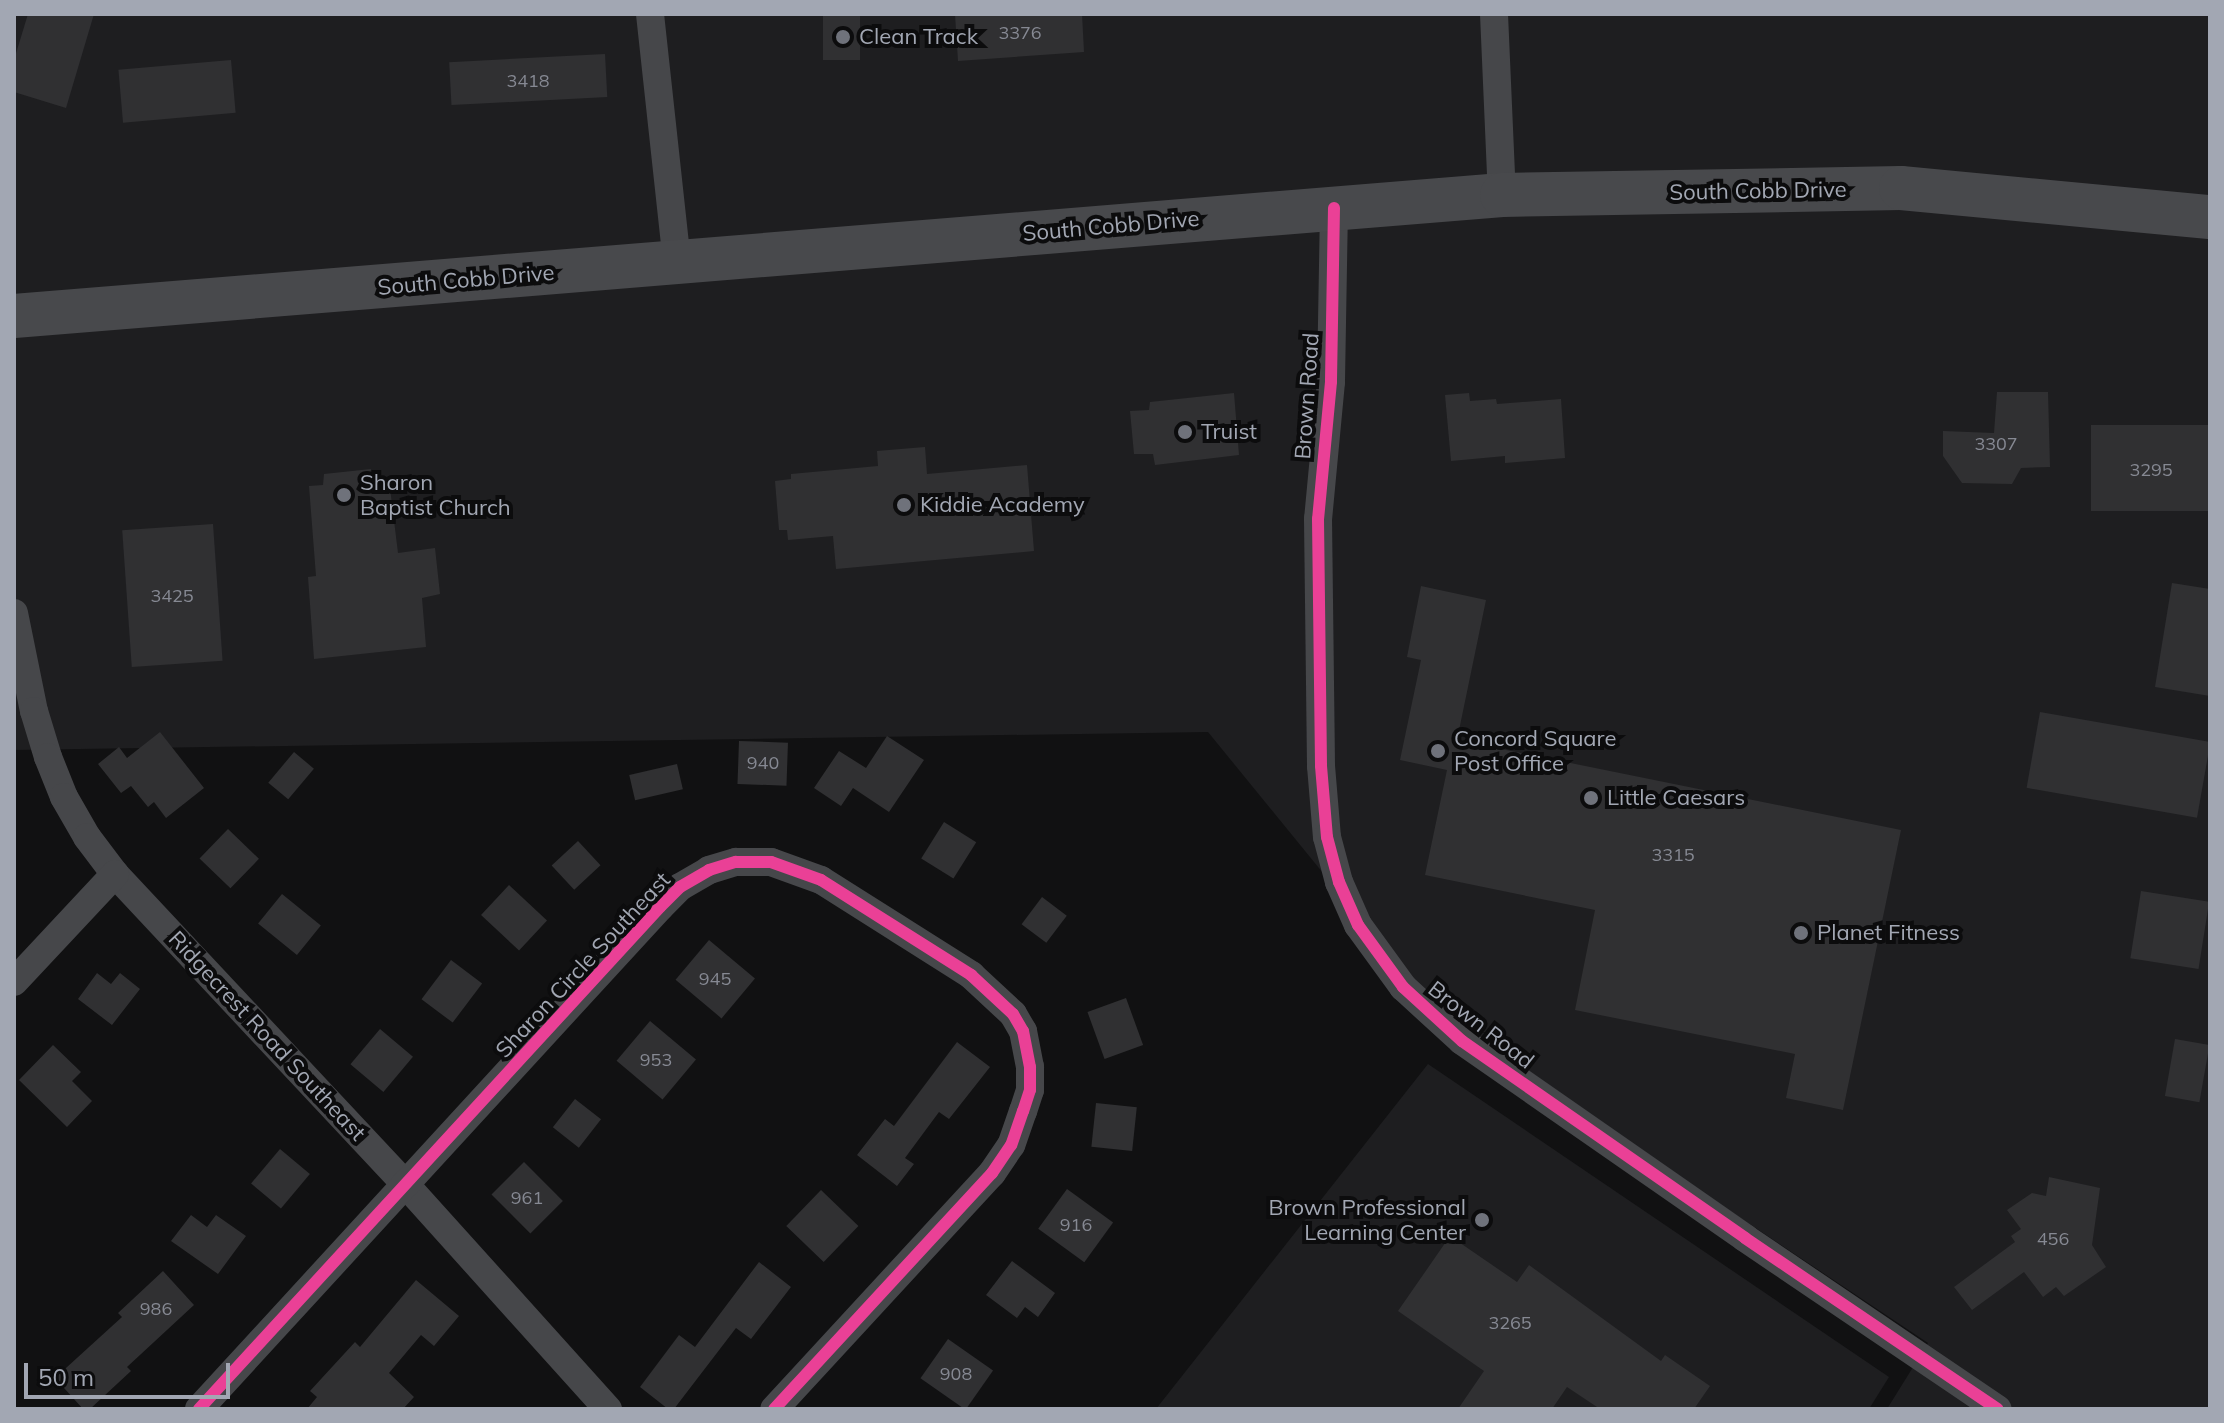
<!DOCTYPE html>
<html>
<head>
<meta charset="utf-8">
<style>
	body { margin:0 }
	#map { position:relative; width:2224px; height:1423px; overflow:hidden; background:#111112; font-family:Mulish,sans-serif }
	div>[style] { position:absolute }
	.built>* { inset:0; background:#1e1e20 }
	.building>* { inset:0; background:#303032; transform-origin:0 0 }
	.street>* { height:28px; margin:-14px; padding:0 14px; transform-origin:14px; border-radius:14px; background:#46474a }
	.primary>* { height:44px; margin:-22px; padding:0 22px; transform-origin:22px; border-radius:22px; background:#48494c }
	.cycleway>* { height:12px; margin:-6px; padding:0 6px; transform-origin:6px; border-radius:6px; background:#ea4096 }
	.dots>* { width:22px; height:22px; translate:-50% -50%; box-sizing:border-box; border:4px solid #0c0c0d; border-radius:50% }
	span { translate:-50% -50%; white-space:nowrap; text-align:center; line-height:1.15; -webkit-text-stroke:8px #0c0c0d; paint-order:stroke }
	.number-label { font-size:18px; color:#868993 }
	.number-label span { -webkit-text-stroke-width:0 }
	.poi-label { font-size:22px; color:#a2a7b3 }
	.left { translate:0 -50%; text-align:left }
	.right { translate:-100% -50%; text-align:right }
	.street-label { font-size:22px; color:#a2a7b3 }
	.frame { position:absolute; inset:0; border:16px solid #a2a7b3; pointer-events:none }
	.scale { position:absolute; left:24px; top:1363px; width:206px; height:36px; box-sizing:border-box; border:4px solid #a2a7b3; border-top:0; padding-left:10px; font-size:24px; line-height:28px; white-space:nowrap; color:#a2a7b3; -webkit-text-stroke:6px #0c0c0d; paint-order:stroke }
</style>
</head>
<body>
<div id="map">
	<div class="built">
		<div style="clip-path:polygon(14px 14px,2210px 14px,2210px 1409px,1887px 1409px,1928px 1343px,1442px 1019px,1208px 732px,14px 750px)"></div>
		<div style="clip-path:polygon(1428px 1064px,1889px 1377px,1869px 1409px,1156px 1409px)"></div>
	</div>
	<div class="building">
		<div style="clip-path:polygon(28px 14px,94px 14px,66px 108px,14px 92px,14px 60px)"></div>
		<div style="left:823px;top:14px;width:37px;height:46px"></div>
		<div style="clip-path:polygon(955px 14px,1082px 14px,1084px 52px,958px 61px)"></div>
		<div style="left:605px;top:54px;width:43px;height:156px;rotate:87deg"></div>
		<div style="left:231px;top:60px;width:53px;height:113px;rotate:85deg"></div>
		<div style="clip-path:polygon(1997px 392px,2048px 392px,2050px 467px,2021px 468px,2012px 484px,1962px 483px,1943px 456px,1943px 431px,1994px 433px)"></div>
		<div style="clip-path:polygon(1234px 393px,1239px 455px,1155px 465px,1153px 454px,1134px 454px,1130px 411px,1149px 410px,1150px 402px)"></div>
		<div style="clip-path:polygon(1469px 393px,1470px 401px,1496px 399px,1497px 404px,1561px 399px,1565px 458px,1505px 463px,1505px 456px,1451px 461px,1445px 395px)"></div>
		<div style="left:2210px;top:425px;width:86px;height:119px;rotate:90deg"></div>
		<div style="clip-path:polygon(925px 447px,927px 474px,1027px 465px,1034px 551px,836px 569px,833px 536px,788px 540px,787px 530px,779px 530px,775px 481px,791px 479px,791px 474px,878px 466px,877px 451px)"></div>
		<div style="clip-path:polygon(371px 469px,370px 480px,389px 480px,398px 553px,435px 548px,440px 594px,422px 598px,426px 647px,314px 659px,308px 577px,316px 576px,309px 486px,323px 485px,324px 474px)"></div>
		<div style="left:213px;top:524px;width:137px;height:91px;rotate:86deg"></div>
		<div style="clip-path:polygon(2172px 583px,2210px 589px,2210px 696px,2155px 687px)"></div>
		<div style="clip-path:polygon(1421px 586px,1486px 600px,1457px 740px,1901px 830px,1843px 1110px,1786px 1098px,1795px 1054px,1575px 1010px,1595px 910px,1425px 875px,1447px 770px,1400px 760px,1421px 660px,1407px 657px)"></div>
		<div style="left:2040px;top:712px;width:173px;height:77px;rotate:10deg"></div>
		<div style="clip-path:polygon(160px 732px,204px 788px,166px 818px,154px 802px,148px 807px,131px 786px,121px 793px,98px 764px,119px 747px,127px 758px)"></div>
		<div style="clip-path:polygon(887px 736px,924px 760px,889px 812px,853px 788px,841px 806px,814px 788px,839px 751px,866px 768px)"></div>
		<div style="left:739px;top:741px;width:49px;height:43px;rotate:2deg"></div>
		<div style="left:294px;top:752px;width:26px;height:40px;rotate:40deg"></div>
		<div style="left:677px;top:764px;width:26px;height:49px;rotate:77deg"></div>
		<div style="left:944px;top:822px;width:38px;height:43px;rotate:32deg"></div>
		<div style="left:228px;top:829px;width:43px;height:41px;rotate:44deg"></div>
		<div style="left:578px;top:841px;width:33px;height:36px;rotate:47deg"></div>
		<div style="left:509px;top:885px;width:52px;height:41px;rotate:43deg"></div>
		<div style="left:2141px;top:891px;width:69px;height:68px;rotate:9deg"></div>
		<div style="left:282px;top:894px;width:50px;height:38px;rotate:39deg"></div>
		<div style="left:1042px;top:897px;width:31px;height:34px;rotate:37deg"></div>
		<div style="left:709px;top:940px;width:60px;height:52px;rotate:40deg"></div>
		<div style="left:451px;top:960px;width:39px;height:49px;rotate:37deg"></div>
		<div style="clip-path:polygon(97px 973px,111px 984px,120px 973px,140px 989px,112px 1025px,78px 999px)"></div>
		<div style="left:1126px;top:998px;width:50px;height:41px;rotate:70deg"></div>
		<div style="left:650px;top:1021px;width:60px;height:52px;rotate:40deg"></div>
		<div style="left:380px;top:1029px;width:43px;height:46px;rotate:40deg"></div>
		<div style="left:2175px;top:1039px;width:35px;height:58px;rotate:10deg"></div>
		<div style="clip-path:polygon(957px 1042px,990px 1067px,949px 1119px,939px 1112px,905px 1158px,914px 1164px,897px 1186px,857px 1155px,885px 1119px,894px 1126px)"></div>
		<div style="clip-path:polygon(53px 1045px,81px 1072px,72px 1081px,92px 1101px,67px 1127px,19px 1080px)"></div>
		<div style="left:575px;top:1099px;width:33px;height:36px;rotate:38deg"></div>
		<div style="left:1096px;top:1103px;width:41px;height:44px;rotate:6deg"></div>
		<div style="left:280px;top:1149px;width:39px;height:45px;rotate:40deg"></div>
		<div style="left:524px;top:1162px;width:55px;height:46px;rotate:45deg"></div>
		<div style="clip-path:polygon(2049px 1177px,2100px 1188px,2092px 1245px,2106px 1267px,2064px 1296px,2056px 1287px,2043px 1297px,2024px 1272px,1972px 1310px,1954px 1287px,2015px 1242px,2011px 1236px,2021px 1229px,2007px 1210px,2032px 1193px,2046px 1196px)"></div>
		<div style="left:1067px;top:1189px;width:57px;height:49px;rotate:36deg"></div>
		<div style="left:821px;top:1190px;width:52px;height:50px;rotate:44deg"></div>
		<div style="clip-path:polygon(191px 1215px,207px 1227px,216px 1215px,246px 1236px,218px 1274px,171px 1241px)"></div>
		<div style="clip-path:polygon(1450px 1236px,1517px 1282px,1529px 1265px,1661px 1361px,1665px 1355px,1710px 1386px,1694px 1409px,1600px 1409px,1567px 1387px,1552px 1409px,1458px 1409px,1484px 1371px,1398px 1311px)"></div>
		<div style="clip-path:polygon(1012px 1261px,1055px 1293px,1038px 1317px,1025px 1307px,1017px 1318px,986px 1295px)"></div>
		<div style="clip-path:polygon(759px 1262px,791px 1287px,751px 1339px,736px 1328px,674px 1409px,668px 1409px,640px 1387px,679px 1335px,695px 1347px)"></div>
		<div style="clip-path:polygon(163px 1271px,194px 1305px,127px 1367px,131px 1371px,90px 1409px,83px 1409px,55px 1378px,122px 1317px,118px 1313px)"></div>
		<div style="clip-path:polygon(416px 1280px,459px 1316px,434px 1346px,421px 1335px,389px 1373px,414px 1397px,403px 1409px,307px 1409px,317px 1397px,310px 1391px,355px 1342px,360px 1347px)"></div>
		<div style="left:948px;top:1339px;width:55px;height:48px;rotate:35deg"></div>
	</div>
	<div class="street">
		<div style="left:650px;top:14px;width:250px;rotate:83.8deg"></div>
		<div style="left:1494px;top:14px;width:181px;rotate:87.5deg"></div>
		<div style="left:1334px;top:208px;width:174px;rotate:91deg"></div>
		<div style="left:1331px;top:382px;width:138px;rotate:95.4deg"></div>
		<div style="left:1318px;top:519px;width:247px;rotate:89.3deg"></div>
		<div style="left:1321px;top:766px;width:71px;rotate:85.2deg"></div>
		<div style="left:1327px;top:837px;width:47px;rotate:75.1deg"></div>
		<div style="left:1339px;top:882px;width:47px;rotate:66.2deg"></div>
		<div style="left:1358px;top:925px;width:77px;rotate:54deg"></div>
		<div style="left:1403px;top:987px;width:80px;rotate:42.5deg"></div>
		<div style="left:1462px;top:1041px;width:345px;rotate:34.8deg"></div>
		<div style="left:1745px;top:1238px;width:305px;rotate:34.1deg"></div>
		<div style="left:14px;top:613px;width:100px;rotate:78.5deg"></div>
		<div style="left:34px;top:711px;width:48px;rotate:73.1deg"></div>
		<div style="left:48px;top:757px;width:43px;rotate:68.2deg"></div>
		<div style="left:64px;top:797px;width:46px;rotate:60.1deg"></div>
		<div style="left:87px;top:837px;width:46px;rotate:52.9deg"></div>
		<div style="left:115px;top:874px;width:426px;rotate:46.9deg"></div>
		<div style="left:406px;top:1185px;width:302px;rotate:48deg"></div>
		<div style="left:14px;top:982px;width:148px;rotate:-46.9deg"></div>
		<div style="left:199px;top:1409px;width:682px;rotate:-47.44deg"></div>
		<div style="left:660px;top:907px;width:28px;rotate:-45deg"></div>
		<div style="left:680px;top:887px;width:34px;rotate:-30deg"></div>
		<div style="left:709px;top:870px;width:28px;rotate:-17deg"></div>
		<div style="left:736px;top:862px;width:35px"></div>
		<div style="left:771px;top:862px;width:53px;rotate:19.8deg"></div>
		<div style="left:821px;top:880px;width:178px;rotate:32.3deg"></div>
		<div style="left:971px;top:975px;width:57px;rotate:42.9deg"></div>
		<div style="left:1013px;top:1014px;width:20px;rotate:60deg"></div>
		<div style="left:1023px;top:1031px;width:37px;rotate:79deg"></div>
		<div style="left:1030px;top:1067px;width:23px;rotate:90deg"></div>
		<div style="left:1030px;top:1090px;width:22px;rotate:108deg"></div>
		<div style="left:1023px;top:1111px;width:36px;rotate:109deg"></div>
		<div style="left:1011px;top:1145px;width:34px;rotate:124deg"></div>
		<div style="left:992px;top:1173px;width:321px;rotate:132.7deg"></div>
	</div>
	<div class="primary">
		<div style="left:14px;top:316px;width:1493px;rotate:-4.65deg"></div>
		<div style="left:1502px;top:195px;width:399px;rotate:-1deg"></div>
		<div style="left:1901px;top:188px;width:310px;rotate:5.4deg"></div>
	</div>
	<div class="cycleway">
		<div style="left:1334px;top:208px;width:174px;rotate:91deg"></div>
		<div style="left:1331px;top:382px;width:138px;rotate:95.4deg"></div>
		<div style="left:1318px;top:519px;width:247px;rotate:89.3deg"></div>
		<div style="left:1321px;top:766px;width:71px;rotate:85.2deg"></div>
		<div style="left:1327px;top:837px;width:47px;rotate:75.1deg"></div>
		<div style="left:1339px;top:882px;width:47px;rotate:66.2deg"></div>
		<div style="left:1358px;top:925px;width:77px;rotate:54deg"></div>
		<div style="left:1403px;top:987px;width:80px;rotate:42.5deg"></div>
		<div style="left:1462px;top:1041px;width:345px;rotate:34.8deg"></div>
		<div style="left:1745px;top:1238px;width:305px;rotate:34.1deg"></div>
		<div style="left:199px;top:1409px;width:682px;rotate:-47.44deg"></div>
		<div style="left:660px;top:907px;width:28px;rotate:-45deg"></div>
		<div style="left:680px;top:887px;width:34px;rotate:-30deg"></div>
		<div style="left:709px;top:870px;width:28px;rotate:-17deg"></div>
		<div style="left:736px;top:862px;width:35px"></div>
		<div style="left:771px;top:862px;width:53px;rotate:19.8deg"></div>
		<div style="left:821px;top:880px;width:178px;rotate:32.3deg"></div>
		<div style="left:971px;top:975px;width:57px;rotate:42.9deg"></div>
		<div style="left:1013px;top:1014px;width:20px;rotate:60deg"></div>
		<div style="left:1023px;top:1031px;width:37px;rotate:79deg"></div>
		<div style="left:1030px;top:1067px;width:23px;rotate:90deg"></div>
		<div style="left:1030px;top:1090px;width:22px;rotate:108deg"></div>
		<div style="left:1023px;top:1111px;width:36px;rotate:109deg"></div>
		<div style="left:1011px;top:1145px;width:34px;rotate:124deg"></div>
		<div style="left:992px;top:1173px;width:321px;rotate:132.7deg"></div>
	</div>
	<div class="dots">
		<div style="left:843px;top:37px;background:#6f727b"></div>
		<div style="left:1185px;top:432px;background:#6f727b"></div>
		<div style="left:344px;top:495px;background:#6f727b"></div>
		<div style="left:904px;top:505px;background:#6f727b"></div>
		<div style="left:1438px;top:751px;background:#6f727b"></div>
		<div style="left:1591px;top:798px;background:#6f727b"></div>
		<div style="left:1801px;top:933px;background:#6f727b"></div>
		<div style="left:1482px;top:1220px;background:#6f727b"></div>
	</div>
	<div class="number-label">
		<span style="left:1020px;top:33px">3376</span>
		<span style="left:528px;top:81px">3418</span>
		<span style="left:1996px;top:444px">3307</span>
		<span style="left:2151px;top:470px">3295</span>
		<span style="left:172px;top:596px">3425</span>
		<span style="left:763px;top:763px">940</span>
		<span style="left:1673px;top:855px">3315</span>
		<span style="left:715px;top:979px">945</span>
		<span style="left:656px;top:1060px">953</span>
		<span style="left:527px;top:1198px">961</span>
		<span style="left:1076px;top:1225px">916</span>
		<span style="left:2053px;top:1239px">456</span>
		<span style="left:156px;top:1309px">986</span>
		<span style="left:1510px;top:1323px">3265</span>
		<span style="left:956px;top:1374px">908</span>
	</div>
	<div class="poi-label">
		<span class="left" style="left:859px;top:37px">Clean Track</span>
		<span class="left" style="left:1201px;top:432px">Truist</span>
		<span class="left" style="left:360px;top:495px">Sharon<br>Baptist Church</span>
		<span class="left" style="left:920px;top:505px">Kiddie Academy</span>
		<span class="left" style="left:1454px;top:751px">Concord Square<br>Post Office</span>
		<span class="left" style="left:1607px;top:798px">Little Caesars</span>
		<span class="left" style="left:1817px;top:933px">Planet Fitness</span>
		<span class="right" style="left:1466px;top:1220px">Brown Professional<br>Learning Center</span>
	</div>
	<div class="street-label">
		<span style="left:1758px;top:191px;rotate:-1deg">South Cobb Drive</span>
		<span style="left:1111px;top:226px;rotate:-5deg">South Cobb Drive</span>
		<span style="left:466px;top:280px;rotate:-5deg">South Cobb Drive</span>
		<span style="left:1307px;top:396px;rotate:-86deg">Brown Road</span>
		<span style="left:583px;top:965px;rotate:-47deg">Sharon Circle Southeast</span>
		<span style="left:1481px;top:1025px;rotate:38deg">Brown Road</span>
		<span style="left:267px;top:1036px;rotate:47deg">Ridgecrest Road Southeast</span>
	</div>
	<div class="frame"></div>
	<div class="scale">50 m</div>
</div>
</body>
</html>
